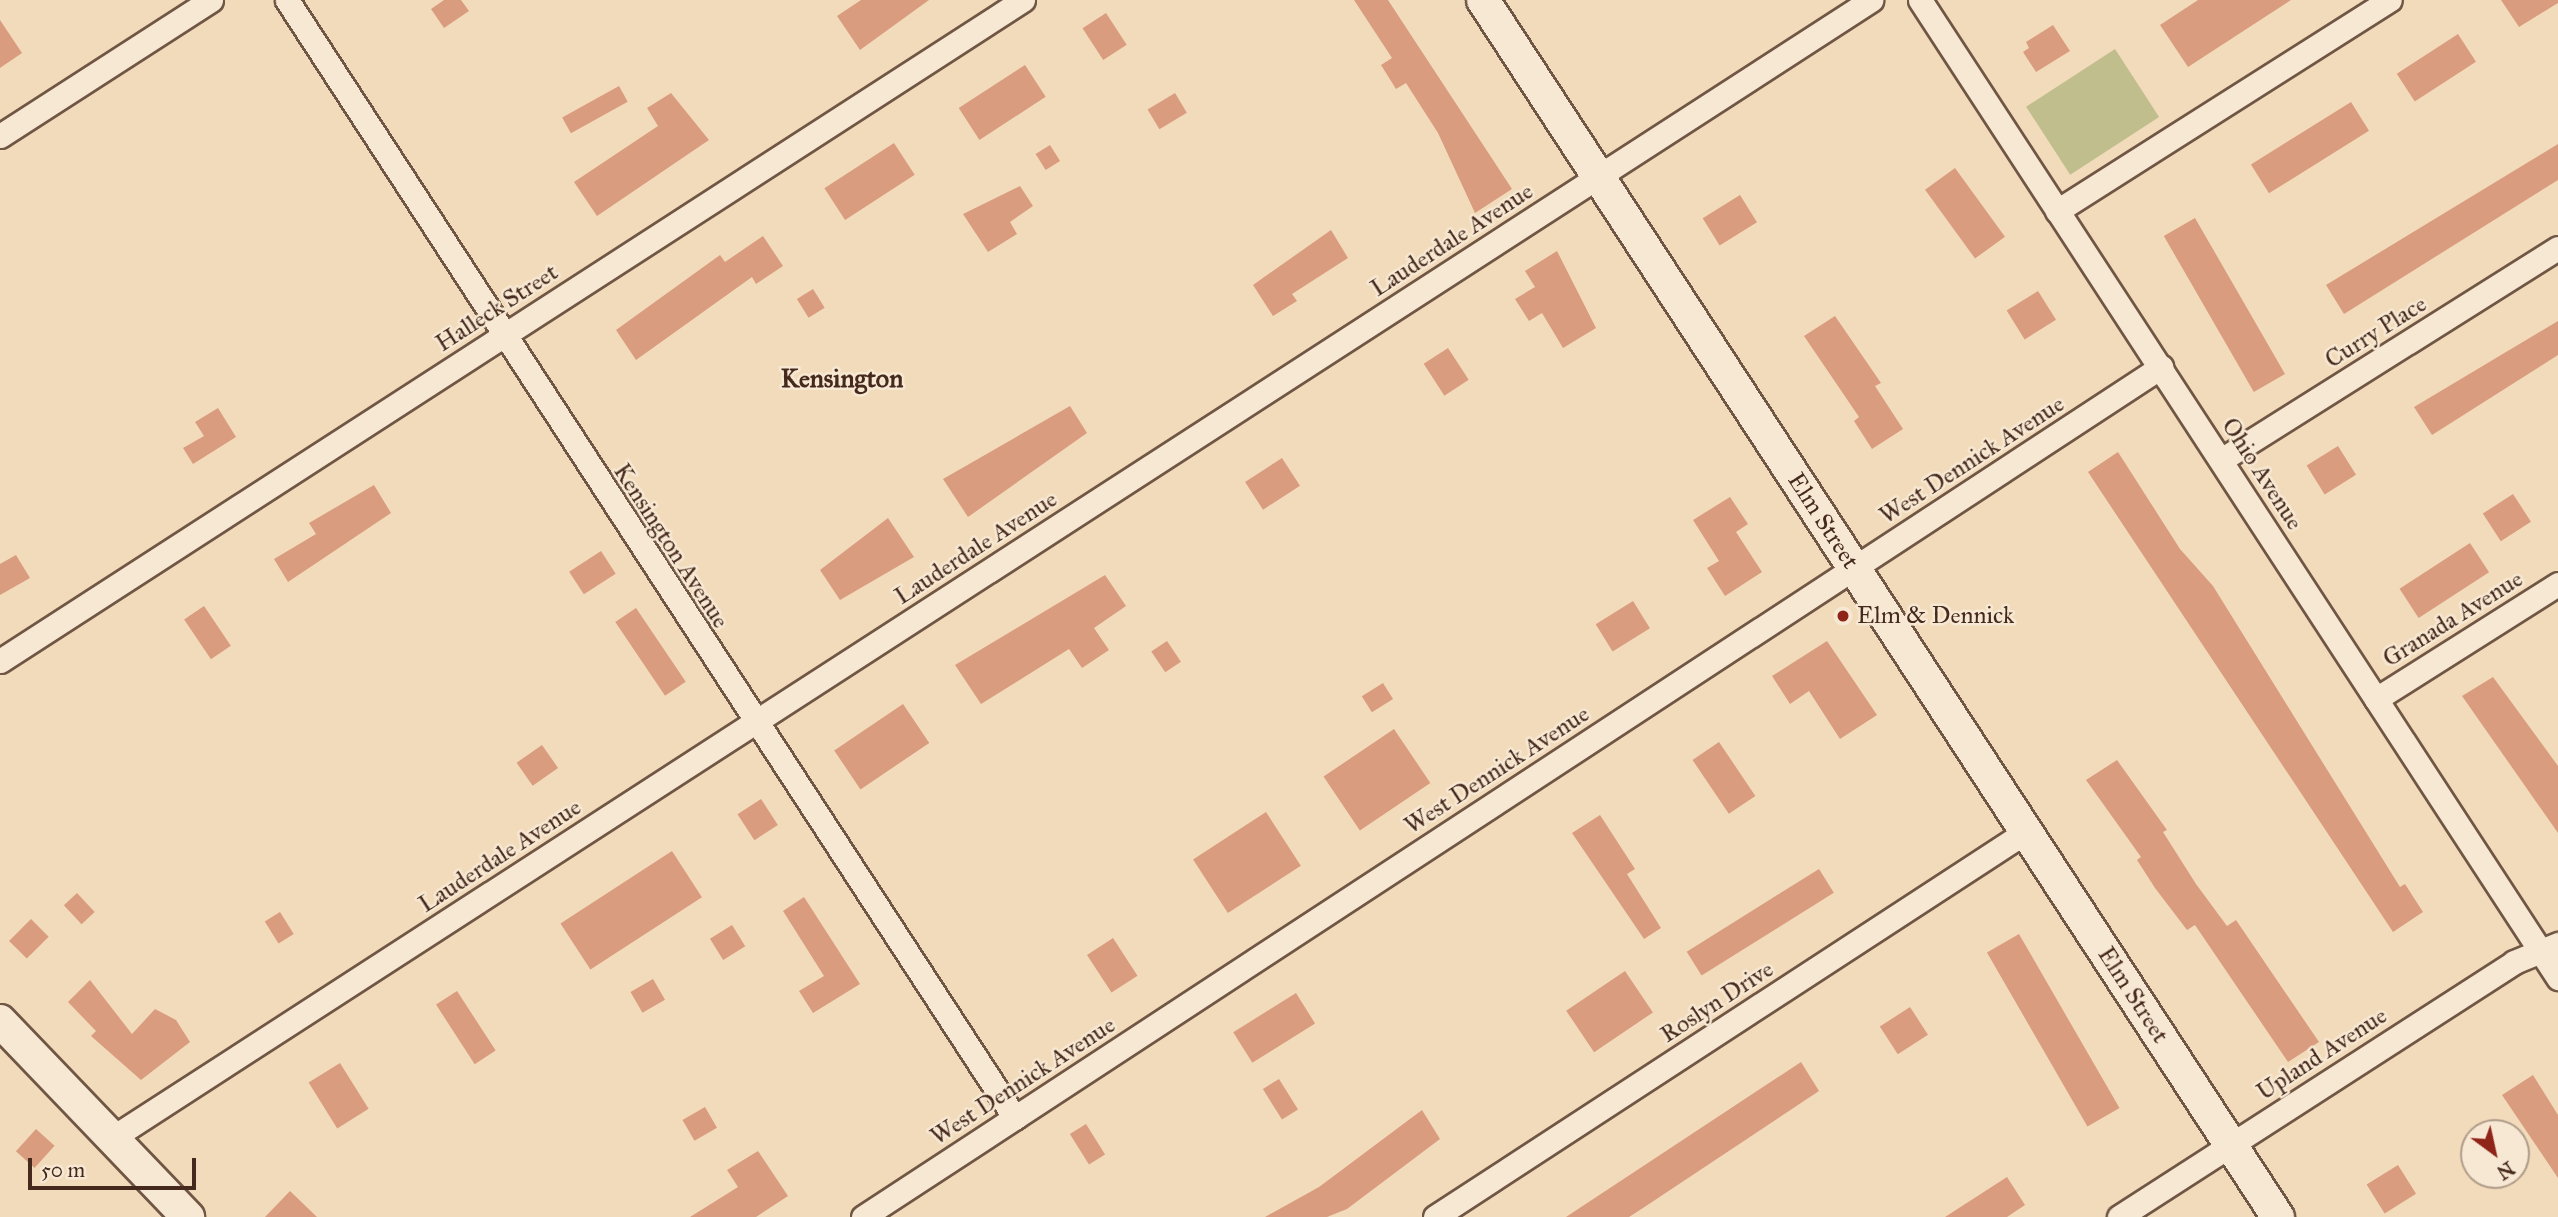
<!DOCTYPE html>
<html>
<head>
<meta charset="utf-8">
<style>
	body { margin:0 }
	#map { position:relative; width:2558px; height:1217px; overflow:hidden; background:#f2dbbb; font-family:"IM FELL Great Primer",serif }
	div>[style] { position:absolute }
	.green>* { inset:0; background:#c0be8c; transform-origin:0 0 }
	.building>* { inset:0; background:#da9c7f; transform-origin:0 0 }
	.roads { filter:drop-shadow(2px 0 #705644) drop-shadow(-2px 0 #705644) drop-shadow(0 2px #705644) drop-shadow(0 -2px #705644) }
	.street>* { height:23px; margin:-11.5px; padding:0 11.5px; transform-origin:11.5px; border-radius:11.5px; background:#f7e8d3 }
	.secondary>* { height:32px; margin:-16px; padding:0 16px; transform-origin:16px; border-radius:16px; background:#f7e8d3 }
	.dots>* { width:19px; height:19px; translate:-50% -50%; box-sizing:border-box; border:4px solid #f7e8d3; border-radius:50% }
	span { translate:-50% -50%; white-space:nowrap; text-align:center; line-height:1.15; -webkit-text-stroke:5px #f7e8d3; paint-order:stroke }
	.street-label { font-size:24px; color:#45291c }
	.poi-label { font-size:24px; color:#45291c }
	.left { translate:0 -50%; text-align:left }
	.neighbourhood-label { font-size:26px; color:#45291c; font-weight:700 }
	.north { position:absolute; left:2460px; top:1119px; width:70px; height:70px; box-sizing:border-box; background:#f7e8d3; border:2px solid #b09c8a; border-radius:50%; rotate:147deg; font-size:19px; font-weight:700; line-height:28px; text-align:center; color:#45291c }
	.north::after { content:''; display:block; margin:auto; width:24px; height:32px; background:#8f2418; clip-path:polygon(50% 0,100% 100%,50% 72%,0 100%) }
	.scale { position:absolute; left:28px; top:1158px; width:168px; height:32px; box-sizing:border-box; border:4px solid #45291c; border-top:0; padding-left:9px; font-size:21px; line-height:24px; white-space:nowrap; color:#45291c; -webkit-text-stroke:5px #f7e8d3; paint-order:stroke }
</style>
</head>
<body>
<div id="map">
	<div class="green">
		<div style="left:2115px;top:49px;width:81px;height:106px;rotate:57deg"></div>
	</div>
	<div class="building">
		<div style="clip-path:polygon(444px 0,461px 0,469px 11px,444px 28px,431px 9px)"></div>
		<div style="clip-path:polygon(861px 0,929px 0,860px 50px,837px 16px)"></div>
		<div style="clip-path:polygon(1354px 0,1388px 0,1512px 189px,1475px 213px,1438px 133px,1406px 83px,1396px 89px,1381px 65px,1392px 58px)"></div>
		<div style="clip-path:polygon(2198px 0,2291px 0,2188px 67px,2160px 25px)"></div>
		<div style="clip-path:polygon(2501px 0,2558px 0,2558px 3px,2519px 27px)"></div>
		<div style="left:1106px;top:13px;width:38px;height:28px;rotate:57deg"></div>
		<div style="clip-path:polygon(0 20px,22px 53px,0 68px)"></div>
		<div style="clip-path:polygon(2053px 25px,2070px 51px,2036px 72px,2023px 52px,2029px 48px,2026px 42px)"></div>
		<div style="left:2458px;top:34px;width:33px;height:73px;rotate:57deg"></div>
		<div style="left:1025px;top:65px;width:38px;height:79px;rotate:57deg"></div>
		<div style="left:619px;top:86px;width:18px;height:65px;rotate:61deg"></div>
		<div style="clip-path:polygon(671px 93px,709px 140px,597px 216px,574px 182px,658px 126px,647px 108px)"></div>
		<div style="left:1175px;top:93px;width:23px;height:32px;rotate:59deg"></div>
		<div style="left:2351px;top:102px;width:34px;height:118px;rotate:58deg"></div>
		<div style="left:894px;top:143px;width:38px;height:83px;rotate:57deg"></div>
		<div style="clip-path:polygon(2558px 144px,2558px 180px,2344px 314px,2326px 285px)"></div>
		<div style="left:1050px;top:145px;width:19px;height:17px;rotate:58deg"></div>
		<div style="left:1955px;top:168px;width:85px;height:37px;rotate:54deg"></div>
		<div style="clip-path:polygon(1020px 186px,1033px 206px,1010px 222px,1017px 234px,988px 252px,963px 214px)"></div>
		<div style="left:1740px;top:195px;width:32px;height:44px;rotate:58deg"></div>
		<div style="left:2195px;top:218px;width:180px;height:36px;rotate:60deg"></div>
		<div style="clip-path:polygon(1331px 230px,1348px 258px,1292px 294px,1297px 301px,1273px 316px,1253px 285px)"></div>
		<div style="clip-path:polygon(763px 236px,783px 266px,756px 284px,752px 277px,636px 360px,616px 330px,720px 255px,725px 262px)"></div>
		<div style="clip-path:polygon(1557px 251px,1596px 328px,1563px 348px,1542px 313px,1529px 321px,1515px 299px,1535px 287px,1525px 271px)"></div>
		<div style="left:813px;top:289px;width:22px;height:19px;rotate:58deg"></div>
		<div style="left:2038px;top:291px;width:34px;height:37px;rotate:58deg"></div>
		<div style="clip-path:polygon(1835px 316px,1881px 383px,1875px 386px,1903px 429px,1872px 449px,1854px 421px,1859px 417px,1804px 336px)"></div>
		<div style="clip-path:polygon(2558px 321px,2558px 355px,2432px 435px,2414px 407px)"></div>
		<div style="left:1448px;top:348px;width:38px;height:29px;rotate:57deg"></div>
		<div style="clip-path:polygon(1070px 406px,1087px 433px,968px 517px,943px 479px)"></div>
		<div style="clip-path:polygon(218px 408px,236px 437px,193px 464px,183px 448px,204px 436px,195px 422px)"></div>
		<div style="left:2338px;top:446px;width:34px;height:37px;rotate:58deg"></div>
		<div style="clip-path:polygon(2118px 452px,2180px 549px,2213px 586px,2400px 887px,2405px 884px,2423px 912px,2393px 932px,2088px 472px)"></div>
		<div style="left:1282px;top:458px;width:33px;height:44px;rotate:57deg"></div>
		<div style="clip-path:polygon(374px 485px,391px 513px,288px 582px,274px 559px,316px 534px,309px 523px)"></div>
		<div style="left:2513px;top:494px;width:33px;height:36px;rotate:57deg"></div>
		<div style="clip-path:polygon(1730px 497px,1748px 524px,1736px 532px,1762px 572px,1725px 596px,1707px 568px,1719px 561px,1693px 520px)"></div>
		<div style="clip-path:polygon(888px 518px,914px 557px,840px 600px,820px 570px)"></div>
		<div style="left:2470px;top:543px;width:35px;height:84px;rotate:57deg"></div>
		<div style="left:601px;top:551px;width:27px;height:38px;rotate:57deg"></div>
		<div style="clip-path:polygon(16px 555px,30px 578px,0 595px,0 564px)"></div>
		<div style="clip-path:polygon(1105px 575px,1126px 606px,1094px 628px,1109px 650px,1082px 668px,1069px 649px,981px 704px,955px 665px)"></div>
		<div style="left:1633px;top:601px;width:32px;height:44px;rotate:58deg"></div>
		<div style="left:204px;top:606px;width:48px;height:24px;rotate:56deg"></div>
		<div style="left:636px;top:608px;width:89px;height:25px;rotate:56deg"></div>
		<div style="left:1167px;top:641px;width:25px;height:19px;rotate:56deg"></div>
		<div style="clip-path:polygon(1827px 641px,1877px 715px,1840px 739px,1809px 691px,1790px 704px,1772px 676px)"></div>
		<div style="clip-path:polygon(2493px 677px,2558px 766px,2558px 833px,2462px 696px)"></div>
		<div style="left:1383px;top:683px;width:19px;height:25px;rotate:58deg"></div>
		<div style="left:903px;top:704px;width:47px;height:83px;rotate:56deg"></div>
		<div style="left:1394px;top:729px;width:65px;height:85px;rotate:56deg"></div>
		<div style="left:1719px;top:742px;width:65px;height:32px;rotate:56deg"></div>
		<div style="left:542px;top:745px;width:28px;height:31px;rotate:55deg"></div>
		<div style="clip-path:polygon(2117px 760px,2167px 830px,2163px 832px,2196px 884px,2227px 926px,2236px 920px,2319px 1042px,2288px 1062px,2195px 925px,2187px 930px,2155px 888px,2137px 860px,2141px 857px,2086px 780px)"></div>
		<div style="left:761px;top:799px;width:31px;height:28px;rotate:57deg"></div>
		<div style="left:1266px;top:812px;width:64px;height:87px;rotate:57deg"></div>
		<div style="clip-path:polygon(1600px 815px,1635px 869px,1627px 874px,1661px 928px,1644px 939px,1572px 833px)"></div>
		<div style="left:672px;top:851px;width:55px;height:133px;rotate:57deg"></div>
		<div style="left:1819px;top:869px;width:28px;height:156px;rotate:58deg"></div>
		<div style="left:77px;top:893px;width:26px;height:18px;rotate:47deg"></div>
		<div style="clip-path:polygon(804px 897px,860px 984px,813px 1013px,799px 991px,824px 976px,783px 911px)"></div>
		<div style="left:280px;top:912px;width:26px;height:18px;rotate:58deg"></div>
		<div style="left:31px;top:919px;width:25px;height:31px;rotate:45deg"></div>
		<div style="left:732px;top:925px;width:25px;height:26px;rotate:58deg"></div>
		<div style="left:2019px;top:934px;width:201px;height:37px;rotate:60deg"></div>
		<div style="left:1113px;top:938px;width:45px;height:31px;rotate:57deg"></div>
		<div style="left:1625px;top:971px;width:50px;height:71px;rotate:56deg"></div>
		<div style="left:653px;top:979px;width:24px;height:26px;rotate:60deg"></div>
		<div style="clip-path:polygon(90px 980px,132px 1034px,155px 1009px,176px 1020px,190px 1042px,141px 1080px,91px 1036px,96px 1031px,68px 1002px)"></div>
		<div style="left:457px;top:991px;width:71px;height:25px;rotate:57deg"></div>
		<div style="left:1296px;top:993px;width:36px;height:74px;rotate:58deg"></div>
		<div style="left:1910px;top:1007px;width:33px;height:36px;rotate:57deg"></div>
		<div style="clip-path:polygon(1801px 1062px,1819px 1091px,1643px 1208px,1629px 1217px,1566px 1217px)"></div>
		<div style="left:340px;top:1063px;width:54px;height:37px;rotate:58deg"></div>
		<div style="clip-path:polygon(2533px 1075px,2558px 1115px,2558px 1178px,2502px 1095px)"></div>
		<div style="left:1279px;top:1079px;width:36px;height:19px;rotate:58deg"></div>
		<div style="left:705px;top:1107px;width:24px;height:26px;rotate:60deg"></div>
		<div style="clip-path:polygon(1422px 1110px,1440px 1139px,1347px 1209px,1327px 1217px,1265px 1217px,1319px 1187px)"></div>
		<div style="left:1086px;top:1124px;width:36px;height:19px;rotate:58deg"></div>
		<div style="left:36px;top:1129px;width:25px;height:30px;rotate:42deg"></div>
		<div style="clip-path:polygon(758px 1151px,788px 1196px,756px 1217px,690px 1217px,738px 1187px,727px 1170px)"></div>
		<div style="left:2398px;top:1165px;width:34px;height:37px;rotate:58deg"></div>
		<div style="clip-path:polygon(2007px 1177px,2025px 1205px,2007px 1217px,1945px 1217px)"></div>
		<div style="clip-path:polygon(290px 1191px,317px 1217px,265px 1217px)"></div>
	</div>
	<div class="roads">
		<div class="street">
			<div style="left:287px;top:0;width:1334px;rotate:56.93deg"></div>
			<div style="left:1920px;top:0;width:1168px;rotate:56.88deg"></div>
			<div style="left:0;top:136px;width:251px;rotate:-32.8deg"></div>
			<div style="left:2057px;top:211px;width:394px;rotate:-32.4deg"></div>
			<div style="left:2221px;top:460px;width:398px;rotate:-32.2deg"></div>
			<div style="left:0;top:661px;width:1218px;rotate:-32.87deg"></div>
			<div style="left:2376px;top:699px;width:215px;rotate:-32.3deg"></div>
			<div style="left:109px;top:1140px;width:2099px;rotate:-32.9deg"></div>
			<div style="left:863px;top:1217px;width:1552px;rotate:-33.22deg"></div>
			<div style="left:1435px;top:1217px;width:707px;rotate:-33.11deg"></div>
			<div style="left:2119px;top:1217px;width:470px;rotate:-32.8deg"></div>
			<div style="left:2514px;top:962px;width:48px;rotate:-22.2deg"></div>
		</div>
		<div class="secondary">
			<div style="left:1483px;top:0;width:1454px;rotate:56.85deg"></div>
			<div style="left:0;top:1021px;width:272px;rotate:46.2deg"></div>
		</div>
	</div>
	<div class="dots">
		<div style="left:1843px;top:616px;background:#8f2418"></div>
	</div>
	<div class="street-label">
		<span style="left:1452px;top:240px;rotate:-33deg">Lauderdale Avenue</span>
		<span style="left:497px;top:308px;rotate:-33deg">Halleck Street</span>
		<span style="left:2376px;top:332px;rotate:-32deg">Curry Place</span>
		<span style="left:1972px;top:460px;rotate:-33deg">West Dennick Avenue</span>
		<span style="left:2262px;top:474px;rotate:57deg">Ohio Avenue</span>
		<span style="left:1823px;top:521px;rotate:57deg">Elm Street</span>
		<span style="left:671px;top:546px;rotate:57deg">Kensington Avenue</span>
		<span style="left:976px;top:548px;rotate:-33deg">Lauderdale Avenue</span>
		<span style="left:2453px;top:619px;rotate:-32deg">Granada Avenue</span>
		<span style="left:1497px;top:770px;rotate:-33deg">West Dennick Avenue</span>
		<span style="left:500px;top:856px;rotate:-33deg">Lauderdale Avenue</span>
		<span style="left:2133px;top:995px;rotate:57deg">Elm Street</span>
		<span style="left:1717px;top:1002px;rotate:-33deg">Roslyn Drive</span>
		<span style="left:2322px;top:1054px;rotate:-33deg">Upland Avenue</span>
		<span style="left:1023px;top:1081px;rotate:-33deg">West Dennick Avenue</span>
	</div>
	<div class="poi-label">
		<span class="left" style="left:1857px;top:616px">Elm &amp; Dennick</span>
	</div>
	<div class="neighbourhood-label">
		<span style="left:842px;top:379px">Kensington</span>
	</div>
	<div class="north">N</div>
	<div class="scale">50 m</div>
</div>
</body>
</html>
